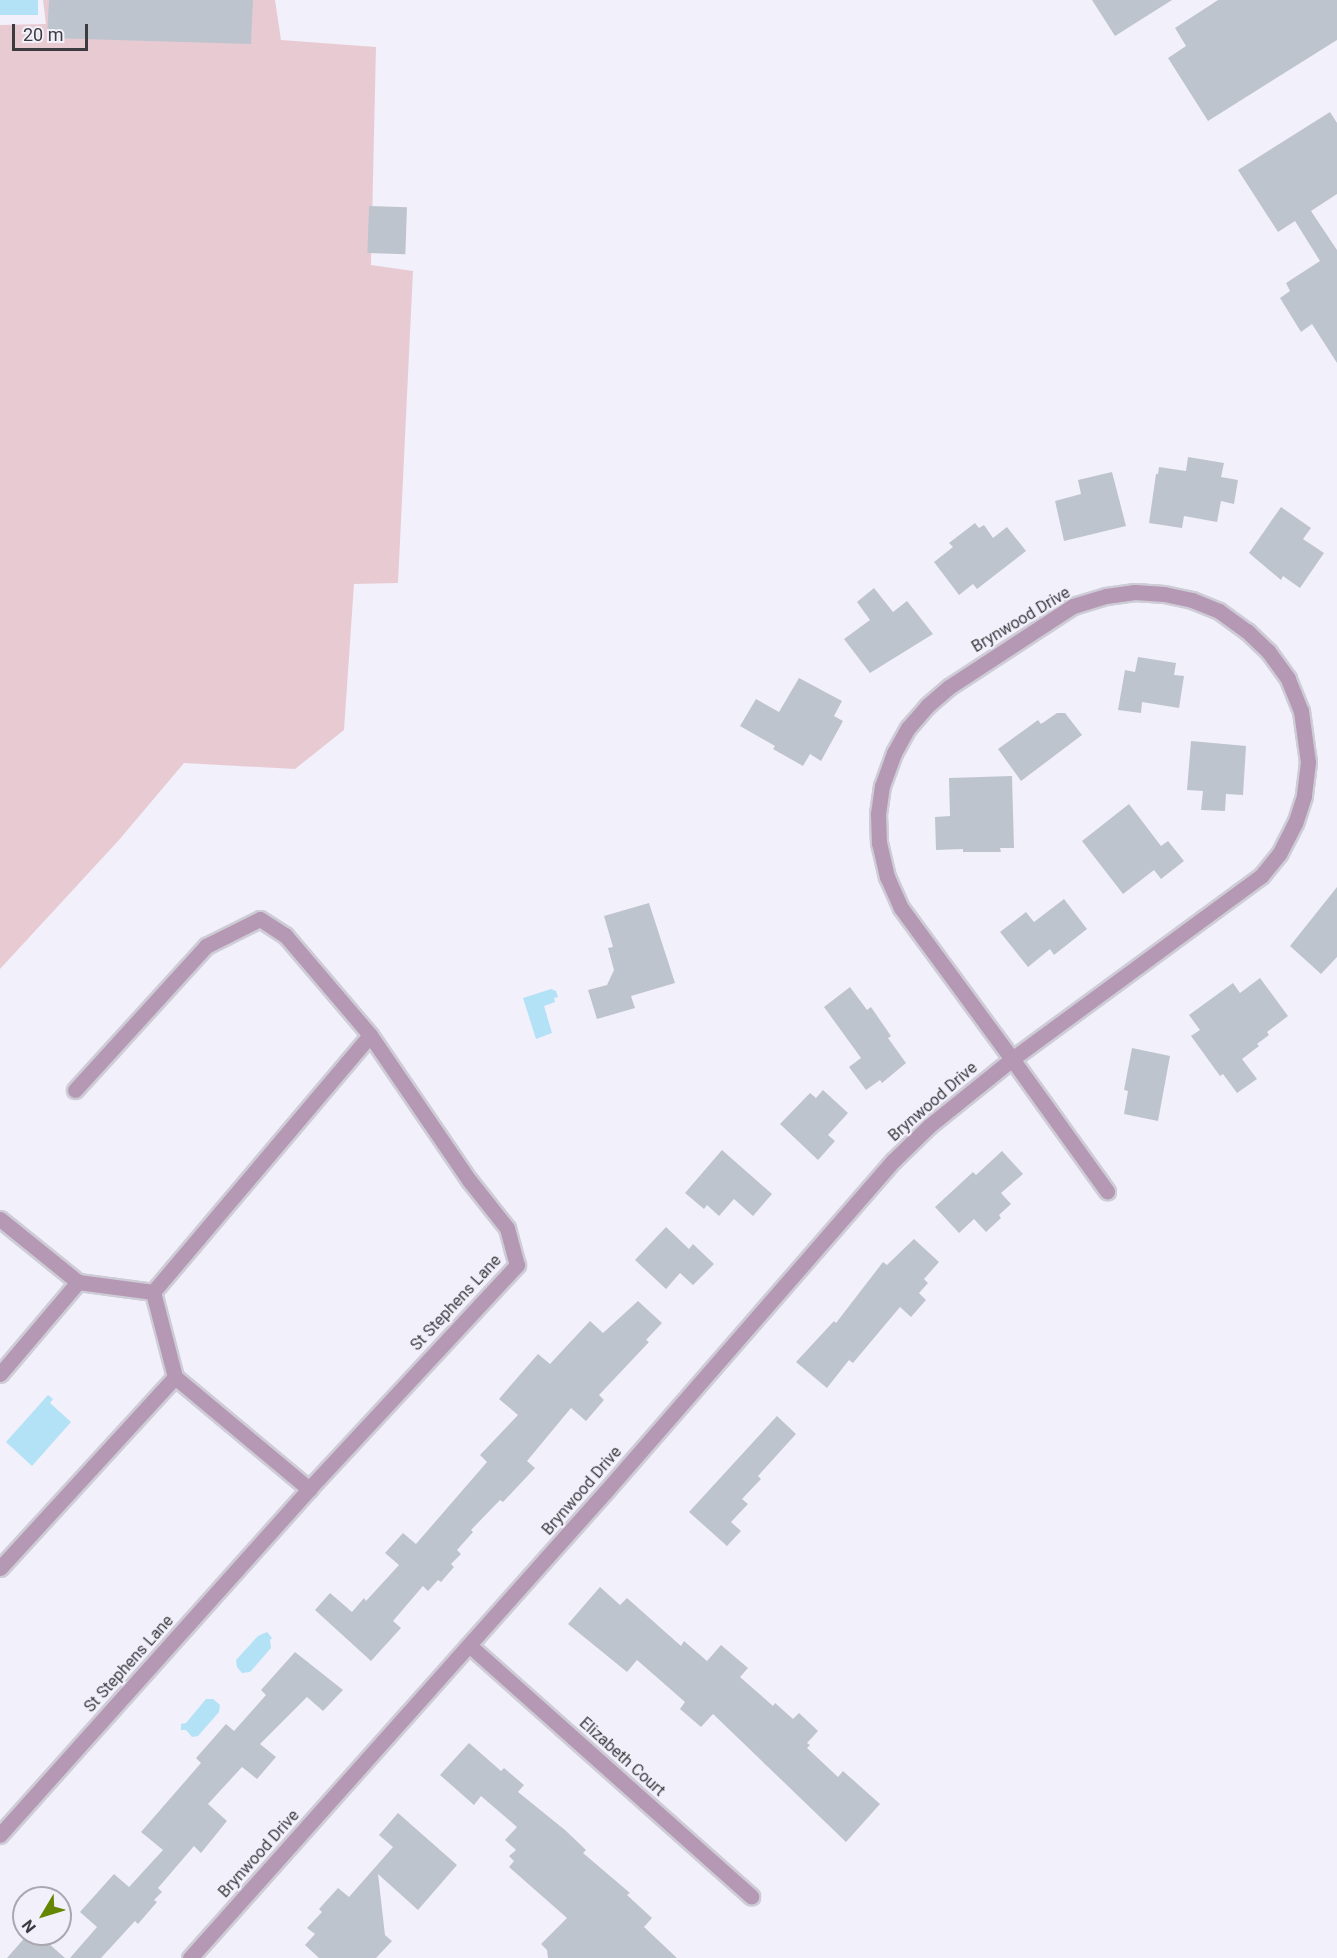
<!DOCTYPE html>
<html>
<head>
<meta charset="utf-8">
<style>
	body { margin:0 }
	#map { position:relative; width:1337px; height:1958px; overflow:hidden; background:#f2f0fb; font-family:Roboto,sans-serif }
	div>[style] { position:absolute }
	.green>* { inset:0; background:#e8cbd2 }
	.water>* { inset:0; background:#b3e2f6; transform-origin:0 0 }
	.building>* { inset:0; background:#bec4cd; transform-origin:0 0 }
	.roads { filter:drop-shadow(2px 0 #ceccd6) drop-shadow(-2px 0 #ceccd6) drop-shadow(0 2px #ceccd6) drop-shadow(0 -2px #ceccd6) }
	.minor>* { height:15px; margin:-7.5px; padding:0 7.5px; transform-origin:7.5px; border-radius:7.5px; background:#b598b4 }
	span { translate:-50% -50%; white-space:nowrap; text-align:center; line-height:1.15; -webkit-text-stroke:4.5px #f2f0fb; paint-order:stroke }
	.street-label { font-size:16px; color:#3c3c40 }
	.north { position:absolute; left:12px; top:1886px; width:60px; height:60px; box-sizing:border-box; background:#f2f0fb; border:2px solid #a9a8b0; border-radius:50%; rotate:232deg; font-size:16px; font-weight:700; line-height:24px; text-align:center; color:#3c3c40 }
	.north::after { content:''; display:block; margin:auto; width:21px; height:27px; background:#648601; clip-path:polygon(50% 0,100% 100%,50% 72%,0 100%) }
	.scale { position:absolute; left:12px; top:24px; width:76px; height:27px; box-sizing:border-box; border:3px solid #3c3c40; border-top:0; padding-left:8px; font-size:18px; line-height:21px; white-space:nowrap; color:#3c3c40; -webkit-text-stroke:4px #f2f0fb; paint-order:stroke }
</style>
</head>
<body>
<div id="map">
	<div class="green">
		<div style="clip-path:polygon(43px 0,275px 0,281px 40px,376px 47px,371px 265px,413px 271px,398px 583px,354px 584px,344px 730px,295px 769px,184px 763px,119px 840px,0 969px,0 25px,46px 24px)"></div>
	</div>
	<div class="water">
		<div style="left:0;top:0;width:38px;height:15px"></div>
		<div style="clip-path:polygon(551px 989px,556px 991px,558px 997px,554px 998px,555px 1002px,544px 1006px,552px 1033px,536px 1039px,523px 998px)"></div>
		<div style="clip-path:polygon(48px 1395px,53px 1399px,50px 1403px,71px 1422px,32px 1466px,6px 1442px)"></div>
		<div style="clip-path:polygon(267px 1632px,272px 1638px,270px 1640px,271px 1648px,250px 1672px,242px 1673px,237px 1667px,236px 1660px,258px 1636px)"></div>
		<div style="clip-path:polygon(206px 1699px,213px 1699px,220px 1705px,219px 1712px,198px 1736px,192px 1737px,186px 1730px,181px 1730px,181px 1724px,186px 1723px)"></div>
	</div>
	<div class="building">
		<div style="clip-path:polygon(49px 0,253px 0,251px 44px,47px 38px)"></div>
		<div style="clip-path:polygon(1092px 0,1172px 0,1115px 36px)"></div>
		<div style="clip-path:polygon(1218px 0,1337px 0,1337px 40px,1208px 121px,1168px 58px,1186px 46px,1175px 28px)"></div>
		<div style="clip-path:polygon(1330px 112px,1337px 123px,1337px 194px,1311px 211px,1337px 250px,1337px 363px,1312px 324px,1301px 332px,1280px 298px,1290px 291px,1286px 283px,1320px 261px,1295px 221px,1278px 232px,1238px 170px)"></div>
		<div style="left:369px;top:206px;width:38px;height:47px;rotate:2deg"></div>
		<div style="clip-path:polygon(1188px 457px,1224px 463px,1221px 477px,1238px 480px,1234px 504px,1221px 501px,1217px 522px,1184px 516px,1182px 528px,1149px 523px,1156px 474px,1158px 474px,1159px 467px,1186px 471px)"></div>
		<div style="clip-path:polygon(1112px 472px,1126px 526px,1064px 541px,1055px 501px,1081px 494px,1078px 480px)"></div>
		<div style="clip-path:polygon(1281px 507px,1311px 528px,1303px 539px,1324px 553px,1300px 588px,1283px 576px,1281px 580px,1249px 553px)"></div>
		<div style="clip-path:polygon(975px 523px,979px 528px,984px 525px,993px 538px,1007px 527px,1026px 551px,977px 589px,973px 584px,959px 595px,934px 562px,953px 547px,949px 543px)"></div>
		<div style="clip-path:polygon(874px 588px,893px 612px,907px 601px,933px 634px,870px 673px,844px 639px,870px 620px,857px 602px)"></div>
		<div style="clip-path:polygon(1138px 657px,1176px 663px,1174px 675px,1184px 676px,1179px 708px,1142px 702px,1141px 713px,1118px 710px,1125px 670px,1135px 672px)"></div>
		<div style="clip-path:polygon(799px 678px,842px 701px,834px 716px,843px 721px,821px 761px,810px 754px,803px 766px,773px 749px,775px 746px,740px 726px,756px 699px,779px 712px)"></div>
		<div style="clip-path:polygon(1057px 713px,1065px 713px,1082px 735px,1021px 781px,998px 749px,1038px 720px,1041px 724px)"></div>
		<div style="clip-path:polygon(1191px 741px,1246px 746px,1243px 795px,1226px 794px,1225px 811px,1201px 810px,1203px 791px,1187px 790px)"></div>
		<div style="clip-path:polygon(1012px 776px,1014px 848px,1000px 848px,1001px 852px,963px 852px,963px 849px,936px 850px,935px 817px,950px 816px,949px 778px)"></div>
		<div style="clip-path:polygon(1129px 804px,1161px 846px,1168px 841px,1184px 861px,1161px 879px,1154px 870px,1123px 894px,1082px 841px)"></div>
		<div style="clip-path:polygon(1337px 887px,1337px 957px,1321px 974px,1290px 946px)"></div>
		<div style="clip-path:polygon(1064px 899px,1087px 929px,1054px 955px,1050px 949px,1028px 967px,1000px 932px,1026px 912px,1034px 922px)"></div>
		<div style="clip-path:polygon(649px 903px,675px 983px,631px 996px,635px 1008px,597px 1019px,588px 990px,607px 985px,614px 970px,608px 948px,613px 947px,604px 916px)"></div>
		<div style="clip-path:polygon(1260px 978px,1288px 1016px,1267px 1032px,1269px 1035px,1257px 1044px,1259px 1046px,1242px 1059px,1257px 1079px,1237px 1093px,1223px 1074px,1220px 1076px,1191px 1036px,1200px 1030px,1189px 1015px,1233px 983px,1240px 993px)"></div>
		<div style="clip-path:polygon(850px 987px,867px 1010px,871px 1007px,891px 1036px,888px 1038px,906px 1063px,882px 1083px,880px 1080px,866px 1090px,849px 1067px,861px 1058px,824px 1007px)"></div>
		<div style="clip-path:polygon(1132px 1048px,1170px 1056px,1158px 1121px,1124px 1114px,1128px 1091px,1124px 1090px)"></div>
		<div style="clip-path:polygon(823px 1090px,848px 1113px,828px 1135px,835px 1141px,818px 1160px,780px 1124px,810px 1093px,816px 1098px)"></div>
		<div style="clip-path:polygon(722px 1150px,772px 1194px,753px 1216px,734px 1199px,719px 1216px,707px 1205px,704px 1209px,685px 1193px)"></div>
		<div style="clip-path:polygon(1002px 1151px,1023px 1174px,1001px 1193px,1011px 1204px,999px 1215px,1001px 1218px,986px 1232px,974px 1219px,959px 1233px,935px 1207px,973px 1172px,976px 1175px)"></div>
		<div style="clip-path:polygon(666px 1227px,689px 1249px,693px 1244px,714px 1264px,693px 1285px,680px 1273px,666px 1289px,635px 1260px)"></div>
		<div style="clip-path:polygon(914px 1239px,939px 1262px,924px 1279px,928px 1283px,919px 1293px,926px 1300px,911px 1317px,900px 1307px,853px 1363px,849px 1360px,827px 1388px,796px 1362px,834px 1321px,836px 1323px,883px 1262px,887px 1265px)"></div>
		<div style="clip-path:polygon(638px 1301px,662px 1323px,646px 1340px,649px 1342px,599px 1395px,604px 1400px,586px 1421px,571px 1408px,527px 1461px,535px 1468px,503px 1502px,500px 1500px,471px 1530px,473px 1532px,457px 1550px,461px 1554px,451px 1564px,454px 1567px,441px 1582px,438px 1580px,428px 1591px,423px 1586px,393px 1621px,401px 1628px,371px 1661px,315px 1610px,330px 1593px,352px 1612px,364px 1598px,366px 1601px,399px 1565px,385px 1553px,403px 1533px,416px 1544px,487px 1462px,480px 1455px,518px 1415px,499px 1399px,538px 1354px,550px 1364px,590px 1321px,603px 1333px)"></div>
		<div style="clip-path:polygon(777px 1416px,796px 1434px,758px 1476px,761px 1479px,742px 1499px,748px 1504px,731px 1522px,741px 1531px,727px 1546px,689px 1512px)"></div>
		<div style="clip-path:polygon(600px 1587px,620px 1605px,627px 1598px,681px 1646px,684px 1641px,707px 1661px,721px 1645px,748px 1668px,740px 1677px,773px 1706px,775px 1703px,793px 1719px,799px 1713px,818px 1731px,807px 1743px,810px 1745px,807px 1748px,838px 1777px,843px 1771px,880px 1804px,846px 1842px,713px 1714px,701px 1727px,680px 1709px,685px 1702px,637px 1660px,627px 1672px,568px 1624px)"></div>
		<div style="clip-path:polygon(295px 1652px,343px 1690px,323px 1711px,307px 1697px,260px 1744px,276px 1757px,257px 1779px,242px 1767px,208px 1804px,227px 1821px,201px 1853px,194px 1846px,158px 1888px,162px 1892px,154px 1900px,157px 1902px,138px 1924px,135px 1921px,101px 1958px,70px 1958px,97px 1927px,80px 1912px,114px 1874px,129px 1887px,163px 1850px,141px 1832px,201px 1763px,196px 1758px,226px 1724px,234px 1731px,266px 1695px,261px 1690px)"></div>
		<div style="clip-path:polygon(469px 1743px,501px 1771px,504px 1768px,524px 1785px,518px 1792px,565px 1830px,586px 1850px,583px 1853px,630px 1893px,627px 1895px,652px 1918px,644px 1927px,677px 1958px,548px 1958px,547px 1950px,541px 1944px,567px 1918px,509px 1867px,514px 1861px,509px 1856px,516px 1850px,505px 1840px,517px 1827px,481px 1796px,474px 1805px,440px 1775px)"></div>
		<div style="clip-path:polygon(398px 1813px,457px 1865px,418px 1910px,378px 1874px,385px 1935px,392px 1941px,376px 1958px,319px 1958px,305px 1945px,315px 1934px,307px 1928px,322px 1912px,319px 1909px,338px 1888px,349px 1897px,393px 1847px,379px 1835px)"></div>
		<div style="clip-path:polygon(28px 1934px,38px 1934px,65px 1958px,7px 1958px)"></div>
	</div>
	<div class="roads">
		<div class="minor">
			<div style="left:1135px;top:592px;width:29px;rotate:4deg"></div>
			<div style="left:1164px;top:594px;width:29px;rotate:12deg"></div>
			<div style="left:1192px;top:600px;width:29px;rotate:22deg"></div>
			<div style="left:1219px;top:611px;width:34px;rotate:36deg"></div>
			<div style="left:1247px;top:631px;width:29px;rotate:44deg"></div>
			<div style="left:1268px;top:651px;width:34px;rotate:54deg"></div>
			<div style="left:1288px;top:679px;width:35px;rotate:68deg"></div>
			<div style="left:1301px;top:711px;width:51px;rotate:82.2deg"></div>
			<div style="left:1308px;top:762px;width:34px;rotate:97deg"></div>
			<div style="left:1304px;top:796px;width:28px;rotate:108deg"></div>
			<div style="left:1295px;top:823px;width:35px;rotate:117deg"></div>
			<div style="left:1279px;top:854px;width:28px;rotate:129deg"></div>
			<div style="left:1261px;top:876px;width:309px;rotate:143.7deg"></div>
			<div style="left:1012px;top:1059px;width:187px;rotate:-126.3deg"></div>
			<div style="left:901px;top:908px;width:34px;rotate:-114deg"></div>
			<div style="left:887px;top:877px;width:35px;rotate:-103deg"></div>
			<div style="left:879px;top:843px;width:29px;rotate:-92deg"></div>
			<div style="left:878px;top:814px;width:28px;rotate:-82deg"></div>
			<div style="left:882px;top:786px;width:35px;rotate:-70deg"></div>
			<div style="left:894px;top:753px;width:29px;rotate:-61deg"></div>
			<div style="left:908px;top:728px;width:29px;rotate:-49deg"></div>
			<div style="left:927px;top:706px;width:29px;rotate:-41deg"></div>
			<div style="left:949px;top:687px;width:148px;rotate:-33.2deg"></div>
			<div style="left:1073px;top:606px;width:34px;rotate:-17deg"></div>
			<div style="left:1106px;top:596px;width:29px;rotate:-8deg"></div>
			<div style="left:75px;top:1090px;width:195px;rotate:-47.7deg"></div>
			<div style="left:206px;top:946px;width:60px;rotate:-26.6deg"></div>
			<div style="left:260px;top:919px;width:30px;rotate:33deg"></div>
			<div style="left:285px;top:935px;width:131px;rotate:49.6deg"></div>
			<div style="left:0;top:1219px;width:100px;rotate:38.9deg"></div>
			<div style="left:78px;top:1282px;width:76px;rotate:7.6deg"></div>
			<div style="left:153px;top:1292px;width:336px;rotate:-49.8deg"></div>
			<div style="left:370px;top:1035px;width:176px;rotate:55.7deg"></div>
			<div style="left:469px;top:1180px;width:61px;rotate:51.6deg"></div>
			<div style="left:507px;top:1228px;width:38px;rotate:75deg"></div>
			<div style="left:517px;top:1265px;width:306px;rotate:132.9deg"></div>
			<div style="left:309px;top:1489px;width:464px;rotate:131.8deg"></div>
			<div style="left:153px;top:1292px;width:88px;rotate:75.5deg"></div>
			<div style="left:0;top:1374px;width:121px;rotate:-49.7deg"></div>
			<div style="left:0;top:1568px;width:259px;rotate:-47.5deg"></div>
			<div style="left:175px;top:1377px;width:175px;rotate:39.9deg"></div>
			<div style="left:469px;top:1645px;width:378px;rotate:41.7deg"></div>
			<div style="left:190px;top:1958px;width:625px;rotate:-48.31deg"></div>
			<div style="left:606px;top:1491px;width:437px;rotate:-49deg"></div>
			<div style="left:893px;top:1161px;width:50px;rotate:-44.2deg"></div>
			<div style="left:929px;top:1126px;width:107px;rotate:-38.9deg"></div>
			<div style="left:1012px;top:1059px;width:163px;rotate:54.3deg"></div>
		</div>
	</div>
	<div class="street-label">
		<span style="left:1021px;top:620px;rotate:-31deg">Brynwood Drive</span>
		<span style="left:933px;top:1102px;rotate:-41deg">Brynwood Drive</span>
		<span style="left:456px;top:1303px;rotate:-47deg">St Stephens Lane</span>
		<span style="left:582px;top:1491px;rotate:-49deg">Brynwood Drive</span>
		<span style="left:129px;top:1664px;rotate:-48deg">St Stephens Lane</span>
		<span style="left:622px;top:1757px;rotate:42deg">Elizabeth Court</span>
		<span style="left:259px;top:1854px;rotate:-48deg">Brynwood Drive</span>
	</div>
	<div class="north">N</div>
	<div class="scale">20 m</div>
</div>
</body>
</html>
